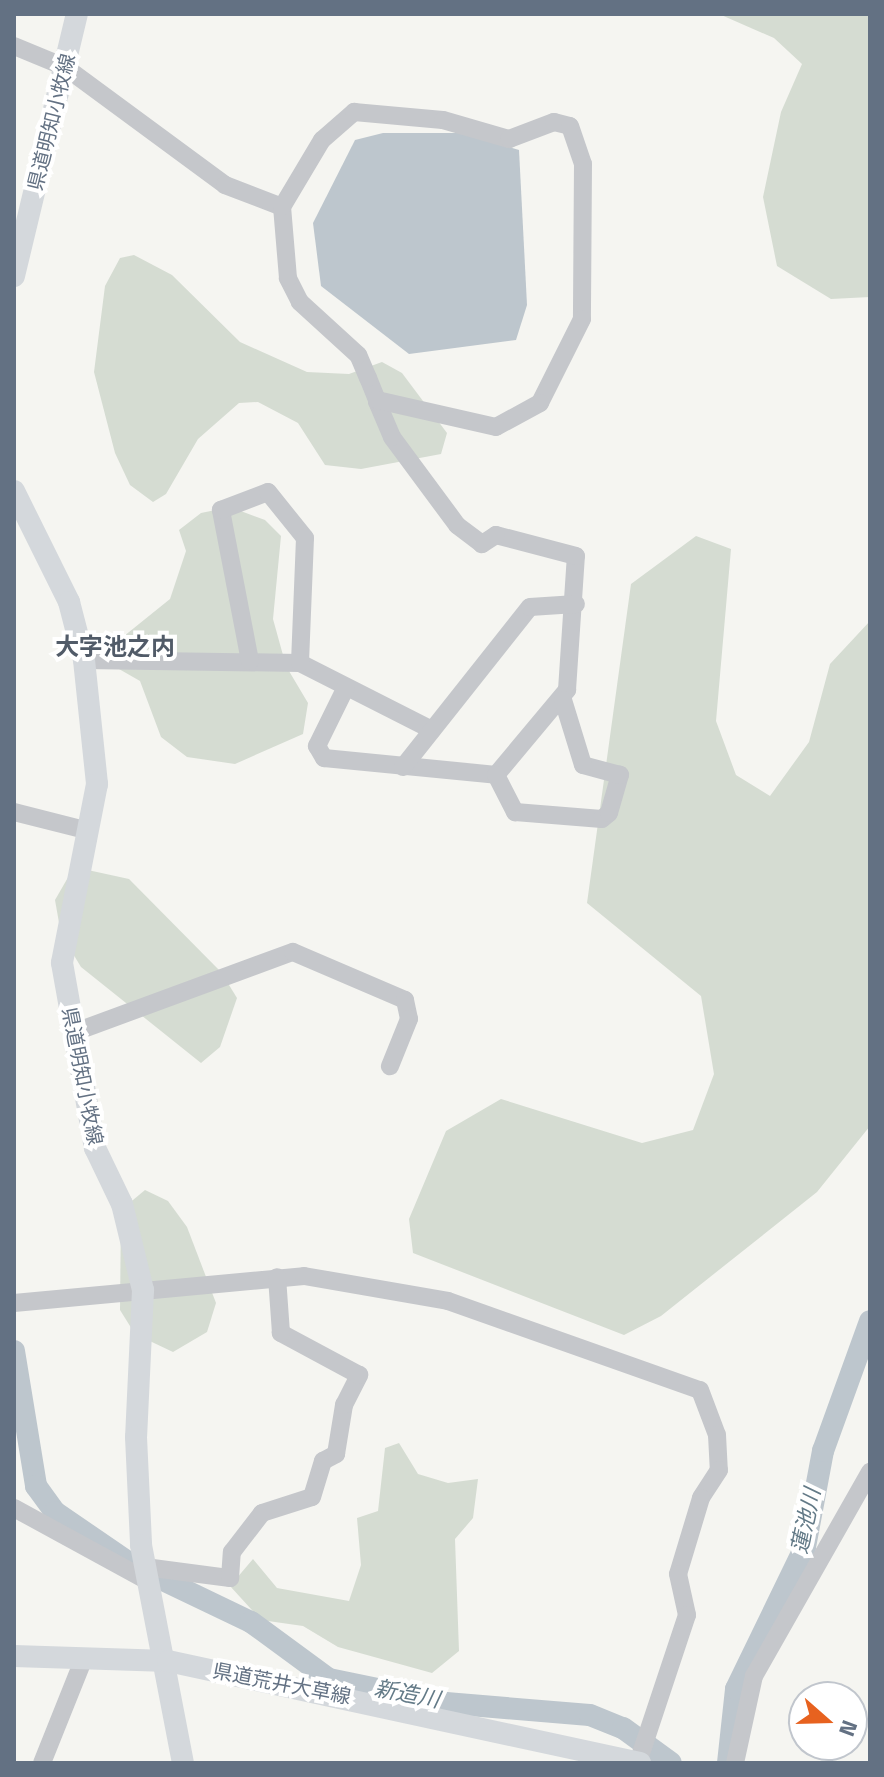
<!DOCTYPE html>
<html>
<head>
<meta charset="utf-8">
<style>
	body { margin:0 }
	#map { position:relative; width:884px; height:1777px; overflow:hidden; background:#f5f5f1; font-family:"Titillium Web","Noto Sans JP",sans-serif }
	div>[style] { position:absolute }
	.green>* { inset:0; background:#d5dcd2 }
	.water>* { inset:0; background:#bdc6cd }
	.river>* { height:22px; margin:-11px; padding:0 11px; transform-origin:11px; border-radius:11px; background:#bdc6cd }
	.minor>* { height:18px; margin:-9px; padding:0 9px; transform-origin:9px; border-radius:9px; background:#c5c7cb }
	.major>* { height:22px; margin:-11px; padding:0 11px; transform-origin:11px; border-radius:11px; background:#d4d8dc }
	span { translate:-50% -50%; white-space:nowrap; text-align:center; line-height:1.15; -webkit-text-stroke:8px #fff; paint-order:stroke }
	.street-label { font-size:20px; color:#637183 }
	.water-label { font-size:22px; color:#637a87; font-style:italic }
	.quarter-label { font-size:24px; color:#515b68; font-weight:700 }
	.frame { position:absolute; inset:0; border:16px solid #637183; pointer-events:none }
	.north { position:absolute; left:788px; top:1681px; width:80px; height:80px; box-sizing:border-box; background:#fff; border:2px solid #c1c6cd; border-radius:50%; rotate:110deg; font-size:22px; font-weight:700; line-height:32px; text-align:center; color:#637183 }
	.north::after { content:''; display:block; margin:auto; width:28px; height:36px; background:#e7621f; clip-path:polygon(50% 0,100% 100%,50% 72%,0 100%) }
</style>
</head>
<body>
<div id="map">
	<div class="green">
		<div style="clip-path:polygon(719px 14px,870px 14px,870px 297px,831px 299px,777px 266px,763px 197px,781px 112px,802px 64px,774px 38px)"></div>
		<div style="clip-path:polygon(134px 255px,172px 275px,240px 342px,307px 372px,349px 374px,382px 362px,402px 373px,447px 433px,441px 454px,361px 469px,325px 465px,298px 423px,258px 402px,239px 403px,198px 439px,166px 494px,153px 502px,130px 485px,115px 453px,94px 372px,105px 286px,120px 258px)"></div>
		<div style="clip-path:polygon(230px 507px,265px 520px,281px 536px,273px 619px,286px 666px,308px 703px,303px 734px,235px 764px,187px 757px,161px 737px,140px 681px,98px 657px,170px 599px,186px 551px,179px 530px,201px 513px)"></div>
		<div style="clip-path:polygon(696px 536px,731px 549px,716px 721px,736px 775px,770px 796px,809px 742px,830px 664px,870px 621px,870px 1126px,817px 1192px,661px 1316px,624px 1335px,413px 1253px,409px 1219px,446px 1131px,501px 1099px,642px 1143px,693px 1130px,714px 1074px,701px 996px,587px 903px,631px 584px)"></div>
		<div style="clip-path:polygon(74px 867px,129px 879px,221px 972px,237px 998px,220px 1047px,201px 1063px,81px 967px,61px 934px,55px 900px)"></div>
		<div style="clip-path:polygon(145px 1190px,168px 1201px,187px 1227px,216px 1303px,207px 1332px,173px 1352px,135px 1334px,120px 1310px,121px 1210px)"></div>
		<div style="clip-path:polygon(399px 1443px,418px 1474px,448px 1483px,478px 1479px,473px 1518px,455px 1539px,459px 1651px,432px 1673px,338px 1647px,303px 1626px,261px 1620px,230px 1586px,253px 1559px,277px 1588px,349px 1601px,361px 1565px,357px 1518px,378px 1511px,385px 1448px)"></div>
	</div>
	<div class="water">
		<div style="clip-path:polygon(383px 133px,463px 133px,519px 150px,527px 305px,516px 340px,409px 354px,321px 286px,313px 223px,355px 140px)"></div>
	</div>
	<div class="river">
		<div style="left:14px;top:1351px;width:137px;rotate:80.7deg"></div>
		<div style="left:36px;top:1486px;width:32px;rotate:54deg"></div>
		<div style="left:55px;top:1512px;width:93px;rotate:34.5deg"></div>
		<div style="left:159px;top:1578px;width:102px;rotate:25.6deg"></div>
		<div style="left:251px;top:1622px;width:97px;rotate:36.2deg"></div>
		<div style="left:329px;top:1679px;width:119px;rotate:11.6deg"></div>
		<div style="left:446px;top:1703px;width:144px;rotate:4.8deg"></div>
		<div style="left:590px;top:1715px;width:35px;rotate:22deg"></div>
		<div style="left:623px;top:1728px;width:59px;rotate:36.1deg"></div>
		<div style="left:728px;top:1763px;width:74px;rotate:-83.8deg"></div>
		<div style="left:736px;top:1689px;width:158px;rotate:-64.1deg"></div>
		<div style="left:805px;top:1547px;width:98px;rotate:-79.4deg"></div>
		<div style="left:823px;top:1451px;width:138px;rotate:-70.1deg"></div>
	</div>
	<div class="minor">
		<div style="left:14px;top:46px;width:55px;rotate:22.4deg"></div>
		<div style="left:65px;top:67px;width:199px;rotate:36.4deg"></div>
		<div style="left:225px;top:185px;width:61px;rotate:21.1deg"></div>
		<div style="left:84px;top:660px;width:216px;rotate:0.8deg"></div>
		<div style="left:300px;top:663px;width:148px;rotate:26.9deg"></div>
		<div style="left:250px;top:661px;width:154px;rotate:-100.9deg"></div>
		<div style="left:221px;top:510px;width:50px;rotate:-21deg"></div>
		<div style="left:268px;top:492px;width:59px;rotate:51.2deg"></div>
		<div style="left:305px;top:538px;width:125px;rotate:92.3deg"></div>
		<div style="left:346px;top:687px;width:66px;rotate:116.2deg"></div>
		<div style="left:317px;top:746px;width:14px;rotate:60deg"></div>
		<div style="left:324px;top:758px;width:173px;rotate:5.6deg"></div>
		<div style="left:496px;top:775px;width:111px;rotate:-50.1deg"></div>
		<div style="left:567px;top:690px;width:134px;rotate:-86.2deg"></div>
		<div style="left:576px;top:556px;width:83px;rotate:-165.3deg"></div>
		<div style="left:496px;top:535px;width:17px;rotate:147deg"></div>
		<div style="left:482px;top:544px;width:31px;rotate:-143deg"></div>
		<div style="left:457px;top:525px;width:109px;rotate:-126.5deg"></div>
		<div style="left:392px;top:437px;width:38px;rotate:-113deg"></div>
		<div style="left:377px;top:402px;width:2px;rotate:-90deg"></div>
		<div style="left:377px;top:400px;width:24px;rotate:-112deg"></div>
		<div style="left:368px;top:378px;width:25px;rotate:-113deg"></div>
		<div style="left:358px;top:355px;width:79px;rotate:-137.6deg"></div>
		<div style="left:300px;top:302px;width:27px;rotate:-117deg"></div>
		<div style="left:288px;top:278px;width:71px;rotate:-94.8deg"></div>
		<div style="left:282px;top:207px;width:78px;rotate:-59.2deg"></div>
		<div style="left:322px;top:140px;width:43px;rotate:-41.2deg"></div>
		<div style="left:354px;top:112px;width:89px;rotate:5.1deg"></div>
		<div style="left:443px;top:120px;width:69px;rotate:16.1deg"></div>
		<div style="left:509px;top:139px;width:48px;rotate:-20.7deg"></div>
		<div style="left:554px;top:122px;width:16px;rotate:14deg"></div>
		<div style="left:570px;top:126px;width:40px;rotate:71.1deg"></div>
		<div style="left:583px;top:164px;width:155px;rotate:90.4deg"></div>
		<div style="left:582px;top:319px;width:94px;rotate:116.6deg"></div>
		<div style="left:540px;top:403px;width:50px;rotate:151.4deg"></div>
		<div style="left:496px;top:427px;width:122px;rotate:-167.2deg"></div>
		<div style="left:403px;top:767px;width:204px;rotate:-51.6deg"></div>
		<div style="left:530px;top:607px;width:46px;rotate:-3.7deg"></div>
		<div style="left:496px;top:775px;width:42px;rotate:62.8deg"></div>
		<div style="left:515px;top:812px;width:87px;rotate:4.6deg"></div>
		<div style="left:602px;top:819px;width:9px;rotate:-41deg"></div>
		<div style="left:609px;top:813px;width:40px;rotate:-74deg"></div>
		<div style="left:620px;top:775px;width:38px;rotate:-165deg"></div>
		<div style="left:583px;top:765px;width:68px;rotate:-107.1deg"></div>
		<div style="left:14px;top:812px;width:77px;rotate:14.2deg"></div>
		<div style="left:75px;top:1032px;width:232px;rotate:-20.2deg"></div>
		<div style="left:293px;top:952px;width:122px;rotate:23.2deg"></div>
		<div style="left:405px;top:1000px;width:19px;rotate:78deg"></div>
		<div style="left:409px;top:1019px;width:51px;rotate:112deg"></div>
		<div style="left:14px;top:1303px;width:291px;rotate:-5.3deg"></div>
		<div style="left:304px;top:1276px;width:146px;rotate:9.8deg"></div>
		<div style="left:448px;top:1301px;width:267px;rotate:19.5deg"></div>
		<div style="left:700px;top:1390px;width:48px;rotate:69.3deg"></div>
		<div style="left:717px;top:1435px;width:35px;rotate:87deg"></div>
		<div style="left:719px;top:1470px;width:33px;rotate:123deg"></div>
		<div style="left:701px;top:1498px;width:79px;rotate:106.8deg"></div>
		<div style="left:678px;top:1574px;width:42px;rotate:77.6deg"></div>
		<div style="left:687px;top:1615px;width:155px;rotate:108.4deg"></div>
		<div style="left:14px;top:1508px;width:153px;rotate:28.6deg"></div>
		<div style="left:145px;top:1567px;width:86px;rotate:7.4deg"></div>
		<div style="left:230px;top:1578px;width:26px;rotate:-86deg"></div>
		<div style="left:232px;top:1552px;width:49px;rotate:-52.4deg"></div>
		<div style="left:262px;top:1513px;width:52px;rotate:-17.7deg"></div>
		<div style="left:312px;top:1497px;width:38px;rotate:-73deg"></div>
		<div style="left:323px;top:1461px;width:15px;rotate:-28deg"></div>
		<div style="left:336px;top:1454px;width:50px;rotate:-80.7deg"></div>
		<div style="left:344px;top:1405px;width:34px;rotate:-63deg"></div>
		<div style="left:359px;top:1375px;width:89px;rotate:-151.7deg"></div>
		<div style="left:281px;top:1333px;width:56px;rotate:-94.1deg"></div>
		<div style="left:42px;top:1763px;width:113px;rotate:-68.2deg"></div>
		<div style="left:735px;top:1763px;width:89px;rotate:-77.7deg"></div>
		<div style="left:754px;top:1676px;width:235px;rotate:-60.4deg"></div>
	</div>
	<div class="major">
		<div style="left:14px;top:276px;width:269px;rotate:-76.5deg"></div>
		<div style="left:14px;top:491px;width:124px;rotate:63.6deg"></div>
		<div style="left:69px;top:602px;width:60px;rotate:75.5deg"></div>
		<div style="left:84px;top:660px;width:125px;rotate:84deg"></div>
		<div style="left:97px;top:784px;width:182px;rotate:101.1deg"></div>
		<div style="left:62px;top:963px;width:188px;rotate:79.9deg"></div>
		<div style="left:95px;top:1148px;width:62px;rotate:64.3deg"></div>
		<div style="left:122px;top:1204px;width:89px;rotate:76.3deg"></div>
		<div style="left:143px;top:1290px;width:147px;rotate:92.7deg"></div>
		<div style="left:136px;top:1437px;width:108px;rotate:87.3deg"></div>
		<div style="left:141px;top:1545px;width:222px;rotate:79.1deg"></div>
		<div style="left:14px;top:1656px;width:154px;rotate:1.9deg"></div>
		<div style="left:168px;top:1661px;width:483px;rotate:12.2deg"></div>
	</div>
	<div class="street-label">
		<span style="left:51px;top:122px;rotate:-76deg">県道明知小牧線</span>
		<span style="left:83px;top:1076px;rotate:79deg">県道明知小牧線</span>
		<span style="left:282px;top:1683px;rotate:11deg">県道荒井大草線</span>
	</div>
	<div class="water-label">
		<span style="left:806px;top:1521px;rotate:-78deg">蓮池川</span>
		<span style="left:407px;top:1694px;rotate:11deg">新造川</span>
	</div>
	<div class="quarter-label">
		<span style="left:115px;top:647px">大字池之内</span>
	</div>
	<div class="frame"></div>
	<div class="north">N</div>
</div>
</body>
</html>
